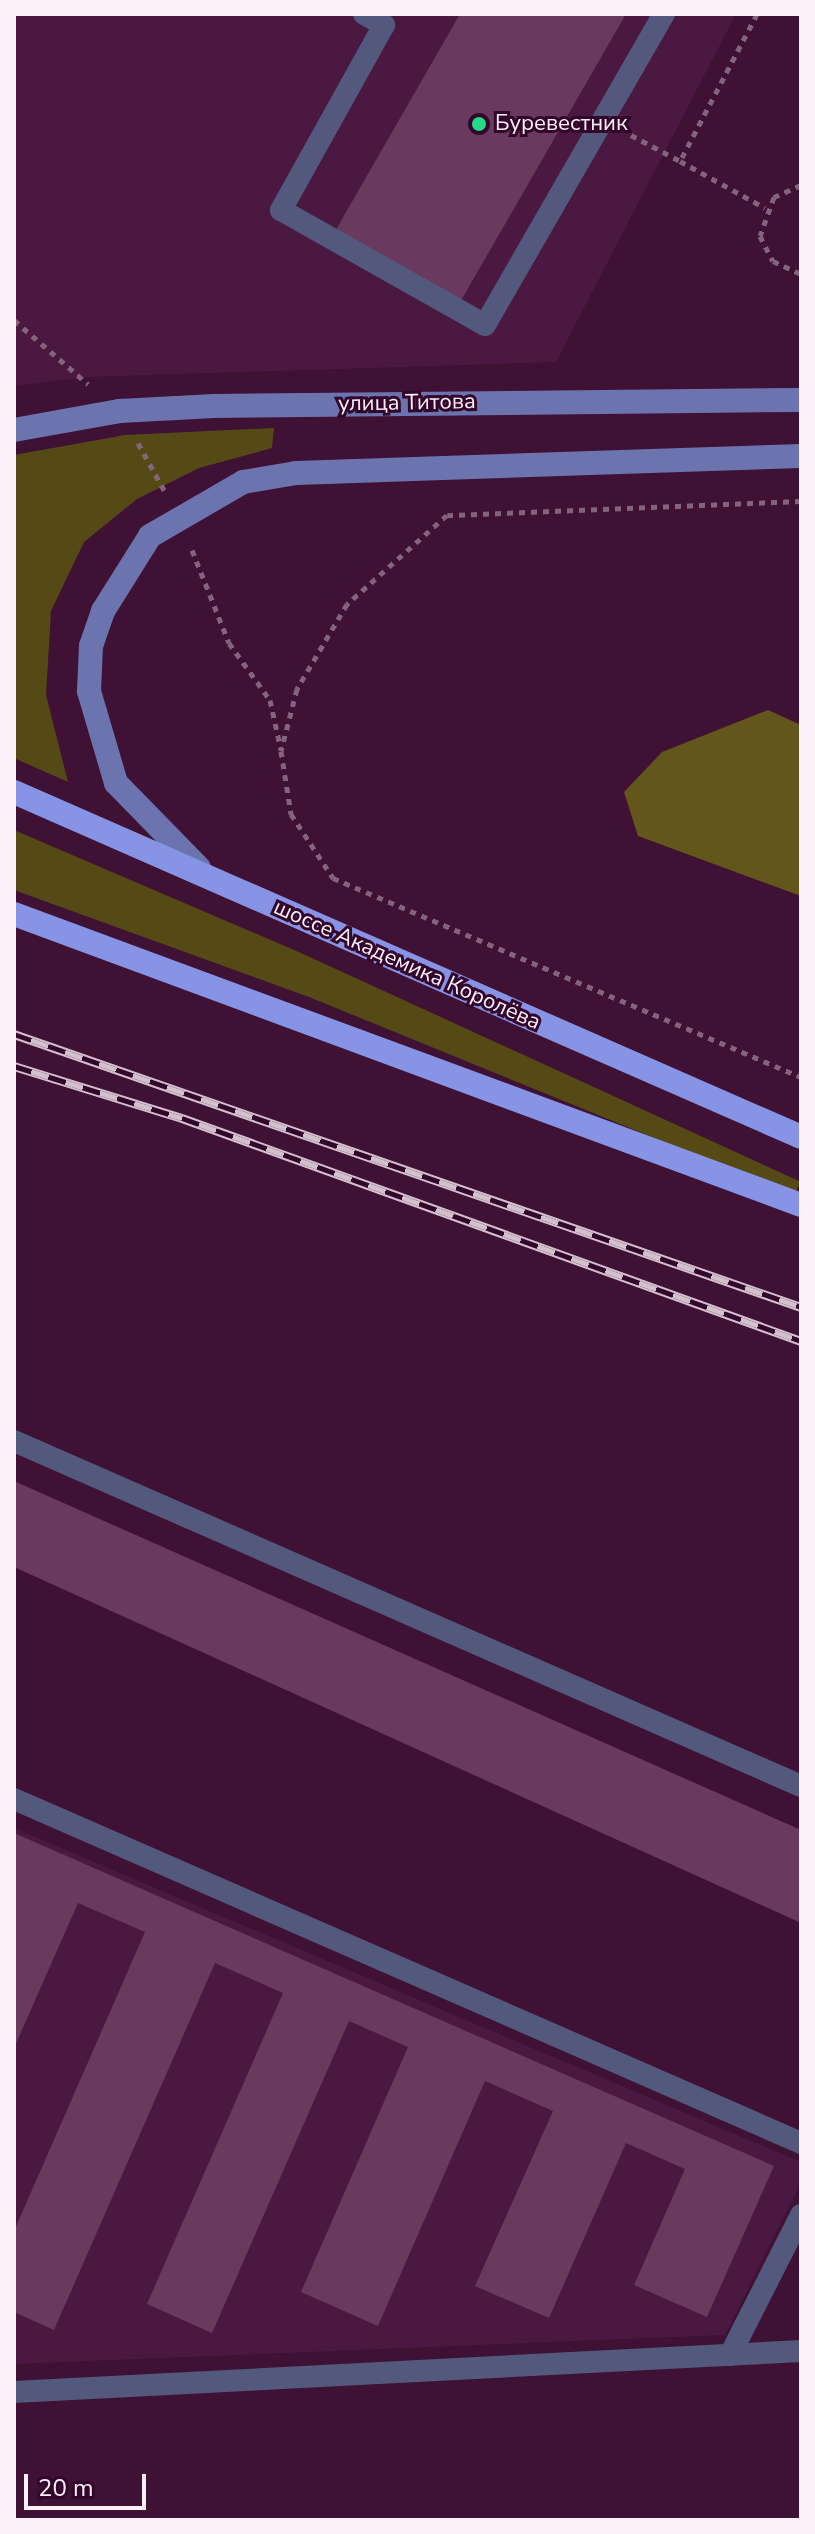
<!DOCTYPE html>
<html>
<head>
<meta charset="utf-8">
<style>
	body { margin:0 }
	#map { position:relative; width:815px; height:2534px; overflow:hidden; background:#3e1135; font-family:"Nunito Sans",sans-serif }
	div>[style] { position:absolute }
	.built>* { inset:0; background:#4b1841 }
	.green>* { inset:0; background:#554a16 }
	.forest>* { inset:0; background:#63561a }
	.building>* { inset:0; background:#6a3a5e }
	.path>* { height:5px; margin-top:-2.5px; transform-origin:0; background:repeating-linear-gradient(90deg,#84637c 0 6px,transparent 0 12px) }
	.service>* { height:22px; margin:-11px; padding:0 11px; transform-origin:11px; border-radius:11px; background:#52597d }
	.secondary>* { height:24px; margin:-12px; padding:0 12px; transform-origin:12px; border-radius:12px; background:#6b74af }
	.trunk>* { height:24px; margin:-12px; padding:0 12px; transform-origin:12px; border-radius:12px; background:#8794e6 }
	.rail>* { height:9px; margin-top:-4.5px; transform-origin:0; background:repeating-linear-gradient(90deg,#33062b 0 18px,#d3c0ce 0 36px); box-sizing:border-box; border-block:2px solid #d3c0ce }
	.dots>* { width:22px; height:22px; translate:-50% -50%; box-sizing:border-box; border:4px solid #33062b; border-radius:50% }
	span { translate:-50% -50%; white-space:nowrap; text-align:center; line-height:1.15; -webkit-text-stroke:6px #33062b; paint-order:stroke }
	.poi-label { font-size:22px; color:#fdf1f9 }
	.left { translate:0 -50%; text-align:left }
	.street-label { font-size:22px; color:#fdf1f9 }
	.frame { position:absolute; inset:0; border:16px solid #fdf1f9; pointer-events:none }
	.scale { position:absolute; left:24px; top:2474px; width:122px; height:36px; box-sizing:border-box; border:4px solid #fdf1f9; border-top:0; padding-left:10px; font-size:24px; line-height:28px; white-space:nowrap; color:#fdf1f9; -webkit-text-stroke:6px #33062b; paint-order:stroke }
</style>
</head>
<body>
<div id="map">
	<div class="built">
		<div style="clip-path:polygon(14px 14px,736px 14px,556px 362px,88px 377px,14px 386px)"></div>
		<div style="clip-path:polygon(14px 1828px,801px 2162px,801px 2183px,725px 2335px,14px 2364px)"></div>
	</div>
	<div class="green">
		<div style="clip-path:polygon(274px 428px,272px 448px,199px 468px,137px 499px,84px 542px,51px 611px,46px 695px,68px 782px,14px 758px,14px 455px,125px 435px)"></div>
		<div style="clip-path:polygon(14px 830px,301px 953px,801px 1182px,794px 1195px,309px 997px,14px 890px)"></div>
	</div>
	<div class="forest">
		<div style="clip-path:polygon(768px 710px,801px 725px,801px 896px,638px 836px,624px 792px,662px 752px)"></div>
	</div>
	<div class="building">
		<div style="clip-path:polygon(460px 14px,626px 14px,459px 304px,334px 233px)"></div>
		<div style="clip-path:polygon(14px 1481px,801px 1830px,801px 1923px,14px 1567px)"></div>
		<div style="clip-path:polygon(14px 1833px,774px 2166px,707px 2317px,634px 2285px,685px 2169px,626px 2143px,549px 2318px,475px 2286px,553px 2111px,485px 2081px,378px 2326px,301px 2292px,408px 2047px,349px 2021px,212px 2333px,147px 2304px,283px 1993px,215px 1963px,54px 2330px,14px 2312px,14px 2231px,145px 1932px,78px 1903px,14px 2048px)"></div>
	</div>
	<div class="path">
		<div style="left:757px;top:14px;width:166px;rotate:117.6deg"></div>
		<div style="left:680px;top:161px;width:97px;rotate:28.9deg"></div>
		<div style="left:631px;top:135px;width:55px;rotate:28deg"></div>
		<div style="left:801px;top:185px;width:30px;rotate:156deg"></div>
		<div style="left:774px;top:197px;width:41px;rotate:109.7deg"></div>
		<div style="left:760px;top:236px;width:28px;rotate:63deg"></div>
		<div style="left:773px;top:261px;width:31px;rotate:25deg"></div>
		<div style="left:14px;top:320px;width:98px;rotate:40.9deg"></div>
		<div style="left:138px;top:443px;width:54px;rotate:61deg"></div>
		<div style="left:801px;top:501px;width:354px;rotate:177.7deg"></div>
		<div style="left:447px;top:515px;width:134px;rotate:138.3deg"></div>
		<div style="left:347px;top:604px;width:99px;rotate:120.5deg"></div>
		<div style="left:297px;top:689px;width:64px;rotate:104.5deg"></div>
		<div style="left:281px;top:751px;width:64px;rotate:81deg"></div>
		<div style="left:291px;top:814px;width:77px;rotate:56.7deg"></div>
		<div style="left:333px;top:878px;width:509px;rotate:23.04deg"></div>
		<div style="left:192px;top:550px;width:100px;rotate:68.3deg"></div>
		<div style="left:229px;top:643px;width:70px;rotate:54.3deg"></div>
		<div style="left:270px;top:700px;width:51px;rotate:77.6deg"></div>
	</div>
	<div class="service">
		<div style="left:364px;top:14px;width:23px;rotate:29deg"></div>
		<div style="left:384px;top:25px;width:212px;rotate:119.1deg"></div>
		<div style="left:281px;top:210px;width:234px;rotate:29.4deg"></div>
		<div style="left:485px;top:325px;width:359px;rotate:-60.1deg"></div>
		<div style="left:14px;top:1441px;width:859px;rotate:23.67deg"></div>
		<div style="left:14px;top:1799px;width:859px;rotate:23.61deg"></div>
		<div style="left:730px;top:2355px;width:157px;rotate:-63.1deg"></div>
		<div style="left:14px;top:2392px;width:788px;rotate:-2.98deg"></div>
	</div>
	<div class="secondary">
		<div style="left:14px;top:430px;width:108px;rotate:-10.2deg"></div>
		<div style="left:120px;top:411px;width:94px;rotate:-3deg"></div>
		<div style="left:214px;top:406px;width:587px;rotate:-0.59deg"></div>
		<div style="left:199px;top:868px;width:119px;rotate:-134.3deg"></div>
		<div style="left:116px;top:783px;width:96px;rotate:-106.4deg"></div>
		<div style="left:89px;top:691px;width:45px;rotate:-87.5deg"></div>
		<div style="left:91px;top:646px;width:37px;rotate:-71deg"></div>
		<div style="left:103px;top:611px;width:89px;rotate:-57.9deg"></div>
		<div style="left:150px;top:536px;width:108px;rotate:-30.1deg"></div>
		<div style="left:243px;top:482px;width:54px;rotate:-9.6deg"></div>
		<div style="left:296px;top:473px;width:505px;rotate:-1.93deg"></div>
	</div>
	<div class="trunk">
		<div style="left:14px;top:792px;width:859px;rotate:23.67deg"></div>
		<div style="left:14px;top:914px;width:839px;rotate:20.29deg"></div>
	</div>
	<div class="rail">
		<div style="left:14px;top:1034px;width:833px;rotate:19.13deg"></div>
		<div style="left:14px;top:1066px;width:176px;rotate:17.2deg"></div>
		<div style="left:182px;top:1118px;width:658px;rotate:19.81deg"></div>
	</div>
	<div class="dots">
		<div style="left:479px;top:124px;background:#25d886"></div>
	</div>
	<div class="poi-label">
		<span class="left" style="left:495px;top:124px">Буревестник</span>
	</div>
	<div class="street-label">
		<span style="left:407px;top:403px;rotate:-1deg">улица Титова</span>
		<span style="left:407px;top:965px;rotate:24deg">шоссе Академика Королёва</span>
	</div>
	<div class="frame"></div>
	<div class="scale">20 m</div>
</div>
</body>
</html>
